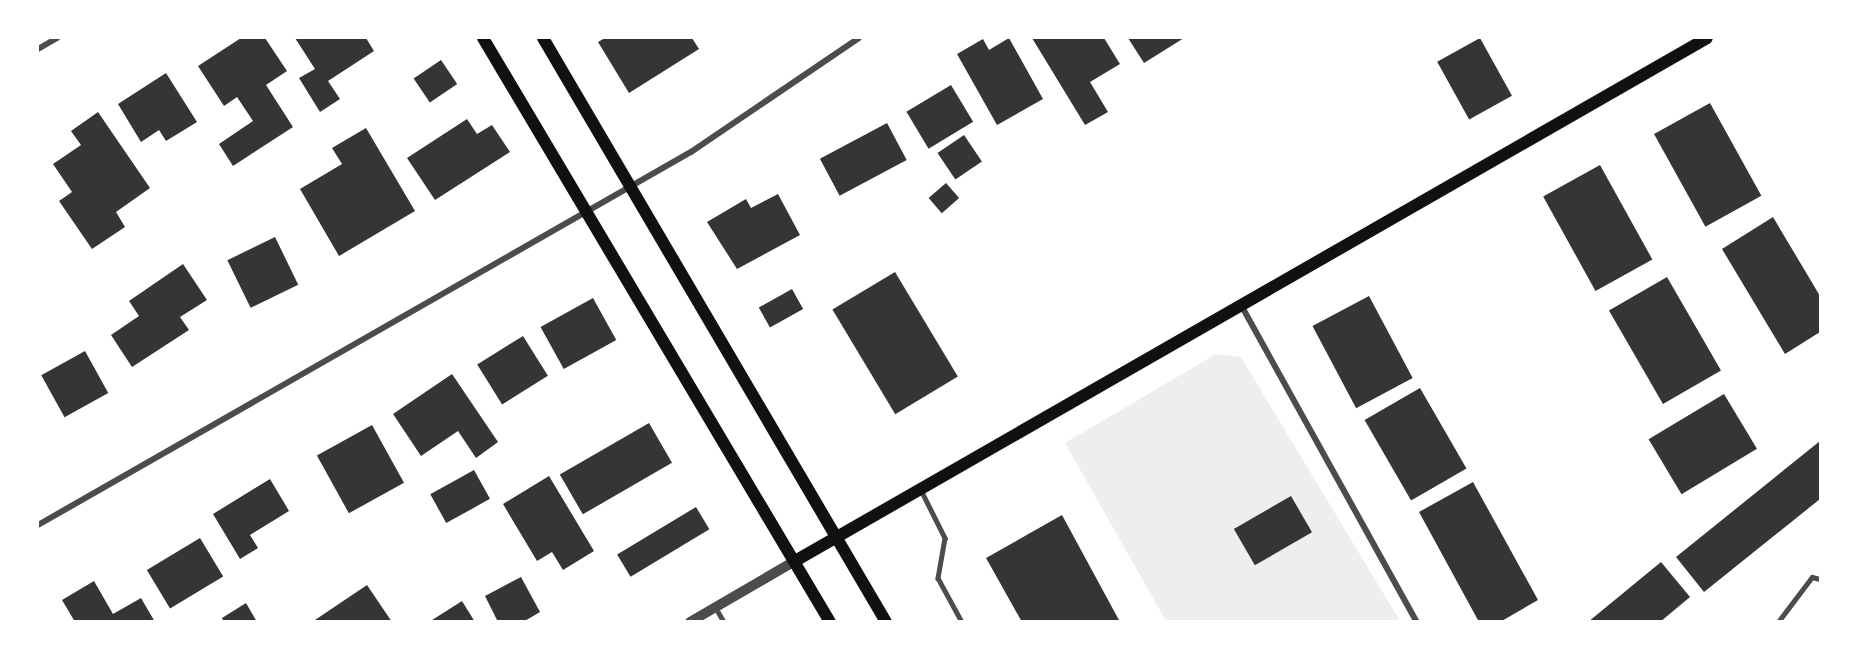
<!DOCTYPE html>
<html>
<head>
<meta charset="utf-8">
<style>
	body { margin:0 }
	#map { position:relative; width:1858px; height:659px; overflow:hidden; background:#fff; font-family:"PT Sans Narrow",sans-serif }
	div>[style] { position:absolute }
	.green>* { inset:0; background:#eee }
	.building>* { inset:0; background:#353535; transform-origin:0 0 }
	.service>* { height:4.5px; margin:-2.25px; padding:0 2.25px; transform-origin:2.25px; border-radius:2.25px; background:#4c4c4c }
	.minor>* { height:6px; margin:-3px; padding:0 3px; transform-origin:3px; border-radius:3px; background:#4c4c4c }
	.tertiary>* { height:10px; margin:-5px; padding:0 5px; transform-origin:5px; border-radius:5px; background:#4c4c4c }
	.secondary>* { height:12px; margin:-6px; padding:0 6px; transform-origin:6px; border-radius:6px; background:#111 }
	span { translate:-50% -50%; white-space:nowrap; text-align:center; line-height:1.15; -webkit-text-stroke:6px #fff; paint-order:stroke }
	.frame { position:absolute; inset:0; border:39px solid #fff; pointer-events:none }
</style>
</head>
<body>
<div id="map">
	<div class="green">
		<div style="clip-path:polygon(1216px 354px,1241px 357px,1400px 621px,1166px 621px,1065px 443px)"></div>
	</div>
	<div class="building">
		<div style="clip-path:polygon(241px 38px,265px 38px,287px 71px,266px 85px,293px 127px,233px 166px,219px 144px,253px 121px,237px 97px,224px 106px,198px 66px)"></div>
		<div style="clip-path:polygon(295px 38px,366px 38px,374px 51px,328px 81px,340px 99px,320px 112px,299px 78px,315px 69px)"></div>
		<div style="clip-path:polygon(605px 38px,692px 38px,699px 49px,629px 93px,598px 42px)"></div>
		<div style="clip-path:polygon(1009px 38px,1043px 99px,997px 125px,957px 54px,983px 39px,989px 50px)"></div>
		<div style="clip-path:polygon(1032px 38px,1104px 38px,1120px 64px,1090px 82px,1108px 112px,1085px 125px)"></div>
		<div style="clip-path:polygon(1128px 38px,1184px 38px,1144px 63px)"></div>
		<div style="left:1480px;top:38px;width:66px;height:49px;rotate:61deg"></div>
		<div style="left:441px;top:60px;width:29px;height:33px;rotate:56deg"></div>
		<div style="clip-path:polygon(166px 73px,197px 122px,166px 141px,159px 130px,141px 142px,118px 104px)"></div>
		<div style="left:951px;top:85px;width:43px;height:52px;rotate:59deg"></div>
		<div style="left:1710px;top:103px;width:106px;height:64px;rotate:61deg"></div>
		<div style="clip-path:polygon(98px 112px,150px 188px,116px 212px,125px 227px,92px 249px,59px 201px,72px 192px,53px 164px,81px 145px,71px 131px)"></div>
		<div style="clip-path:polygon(467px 119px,477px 134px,492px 125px,510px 152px,435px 200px,407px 158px)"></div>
		<div style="left:887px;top:123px;width:42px;height:76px;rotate:62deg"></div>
		<div style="clip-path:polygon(366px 128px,415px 211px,339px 256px,300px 189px,342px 164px,332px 148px)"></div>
		<div style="left:964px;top:135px;width:32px;height:32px;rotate:56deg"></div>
		<div style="left:1600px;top:165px;width:108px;height:65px;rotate:61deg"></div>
		<div style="left:946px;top:183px;width:20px;height:23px;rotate:49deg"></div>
		<div style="clip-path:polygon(778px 194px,800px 235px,737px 269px,707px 222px,746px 199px,751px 208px)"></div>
		<div style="clip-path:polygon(1773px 217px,1820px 296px,1820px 332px,1785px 354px,1722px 249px)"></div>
		<div style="left:275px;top:237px;width:53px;height:53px;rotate:64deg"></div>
		<div style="clip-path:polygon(183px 264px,207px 300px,180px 317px,189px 330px,132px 367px,111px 335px,139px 316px,129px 301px)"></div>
		<div style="left:895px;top:272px;width:122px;height:73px;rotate:59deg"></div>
		<div style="left:1667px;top:277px;width:108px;height:67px;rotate:60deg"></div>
		<div style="left:792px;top:289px;width:23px;height:38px;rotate:61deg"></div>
		<div style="left:1369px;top:296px;width:93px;height:64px;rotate:62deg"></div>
		<div style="left:593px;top:298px;width:48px;height:60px;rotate:61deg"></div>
		<div style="left:523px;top:336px;width:47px;height:54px;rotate:58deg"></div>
		<div style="left:85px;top:351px;width:48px;height:50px;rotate:61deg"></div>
		<div style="clip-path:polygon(452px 374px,498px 442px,476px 458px,458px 431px,421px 456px,393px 414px)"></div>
		<div style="left:1420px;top:388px;width:93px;height:64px;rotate:60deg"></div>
		<div style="left:1724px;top:394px;width:64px;height:88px;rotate:59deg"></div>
		<div style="left:649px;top:423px;width:46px;height:103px;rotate:60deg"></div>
		<div style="left:372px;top:425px;width:66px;height:63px;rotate:61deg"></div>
		<div style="clip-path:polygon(1820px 441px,1820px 499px,1704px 592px,1676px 557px)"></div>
		<div style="left:474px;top:470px;width:33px;height:50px;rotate:61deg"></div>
		<div style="clip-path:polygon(549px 476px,594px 551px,563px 570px,552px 552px,537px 561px,503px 504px)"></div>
		<div style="clip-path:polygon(270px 479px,289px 511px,250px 535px,258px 548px,240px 559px,213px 514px)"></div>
		<div style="clip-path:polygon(1473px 482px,1538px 600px,1500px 622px,1479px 622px,1419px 512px)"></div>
		<div style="left:1291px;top:496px;width:42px;height:66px;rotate:60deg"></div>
		<div style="left:696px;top:507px;width:26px;height:92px;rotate:59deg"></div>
		<div style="clip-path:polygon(1062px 515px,1120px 622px,1022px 622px,986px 558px)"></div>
		<div style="left:200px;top:538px;width:45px;height:62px;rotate:59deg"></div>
		<div style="clip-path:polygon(1661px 562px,1690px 597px,1660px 622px,1588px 622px)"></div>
		<div style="clip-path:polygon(521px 577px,540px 612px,523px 622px,498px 622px,485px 596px)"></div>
		<div style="clip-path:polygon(94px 581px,113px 614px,141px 598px,155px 622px,75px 622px,62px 600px)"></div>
		<div style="clip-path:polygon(367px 585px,392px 622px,312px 622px)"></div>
		<div style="clip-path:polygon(462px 601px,475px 622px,429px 622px)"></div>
		<div style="clip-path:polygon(246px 603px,257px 622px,224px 622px,222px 618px)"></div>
	</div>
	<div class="service">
		<div style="left:921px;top:490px;width:54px;rotate:63.4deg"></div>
		<div style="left:945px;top:538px;width:41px;rotate:99.9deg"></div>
		<div style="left:938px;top:578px;width:50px;rotate:61.4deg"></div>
		<div style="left:716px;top:608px;width:16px;rotate:60deg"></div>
		<div style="left:1778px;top:622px;width:56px;rotate:-52.9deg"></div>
		<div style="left:1812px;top:577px;width:8px;rotate:14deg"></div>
	</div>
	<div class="minor">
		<div style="left:38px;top:49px;width:22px;rotate:-30deg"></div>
		<div style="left:1241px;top:305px;width:363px;rotate:61deg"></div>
		<div style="left:38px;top:525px;width:752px;rotate:-29.74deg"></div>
		<div style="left:691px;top:152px;width:203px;rotate:-34.2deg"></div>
	</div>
	<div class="tertiary">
		<div style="left:690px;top:622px;width:121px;rotate:-30.2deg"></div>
	</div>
	<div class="secondary">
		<div style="left:483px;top:38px;width:679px;rotate:59.28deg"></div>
		<div style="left:543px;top:38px;width:677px;rotate:59.57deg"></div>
		<div style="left:795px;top:561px;width:1051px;rotate:-29.83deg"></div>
	</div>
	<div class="frame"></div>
</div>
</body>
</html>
